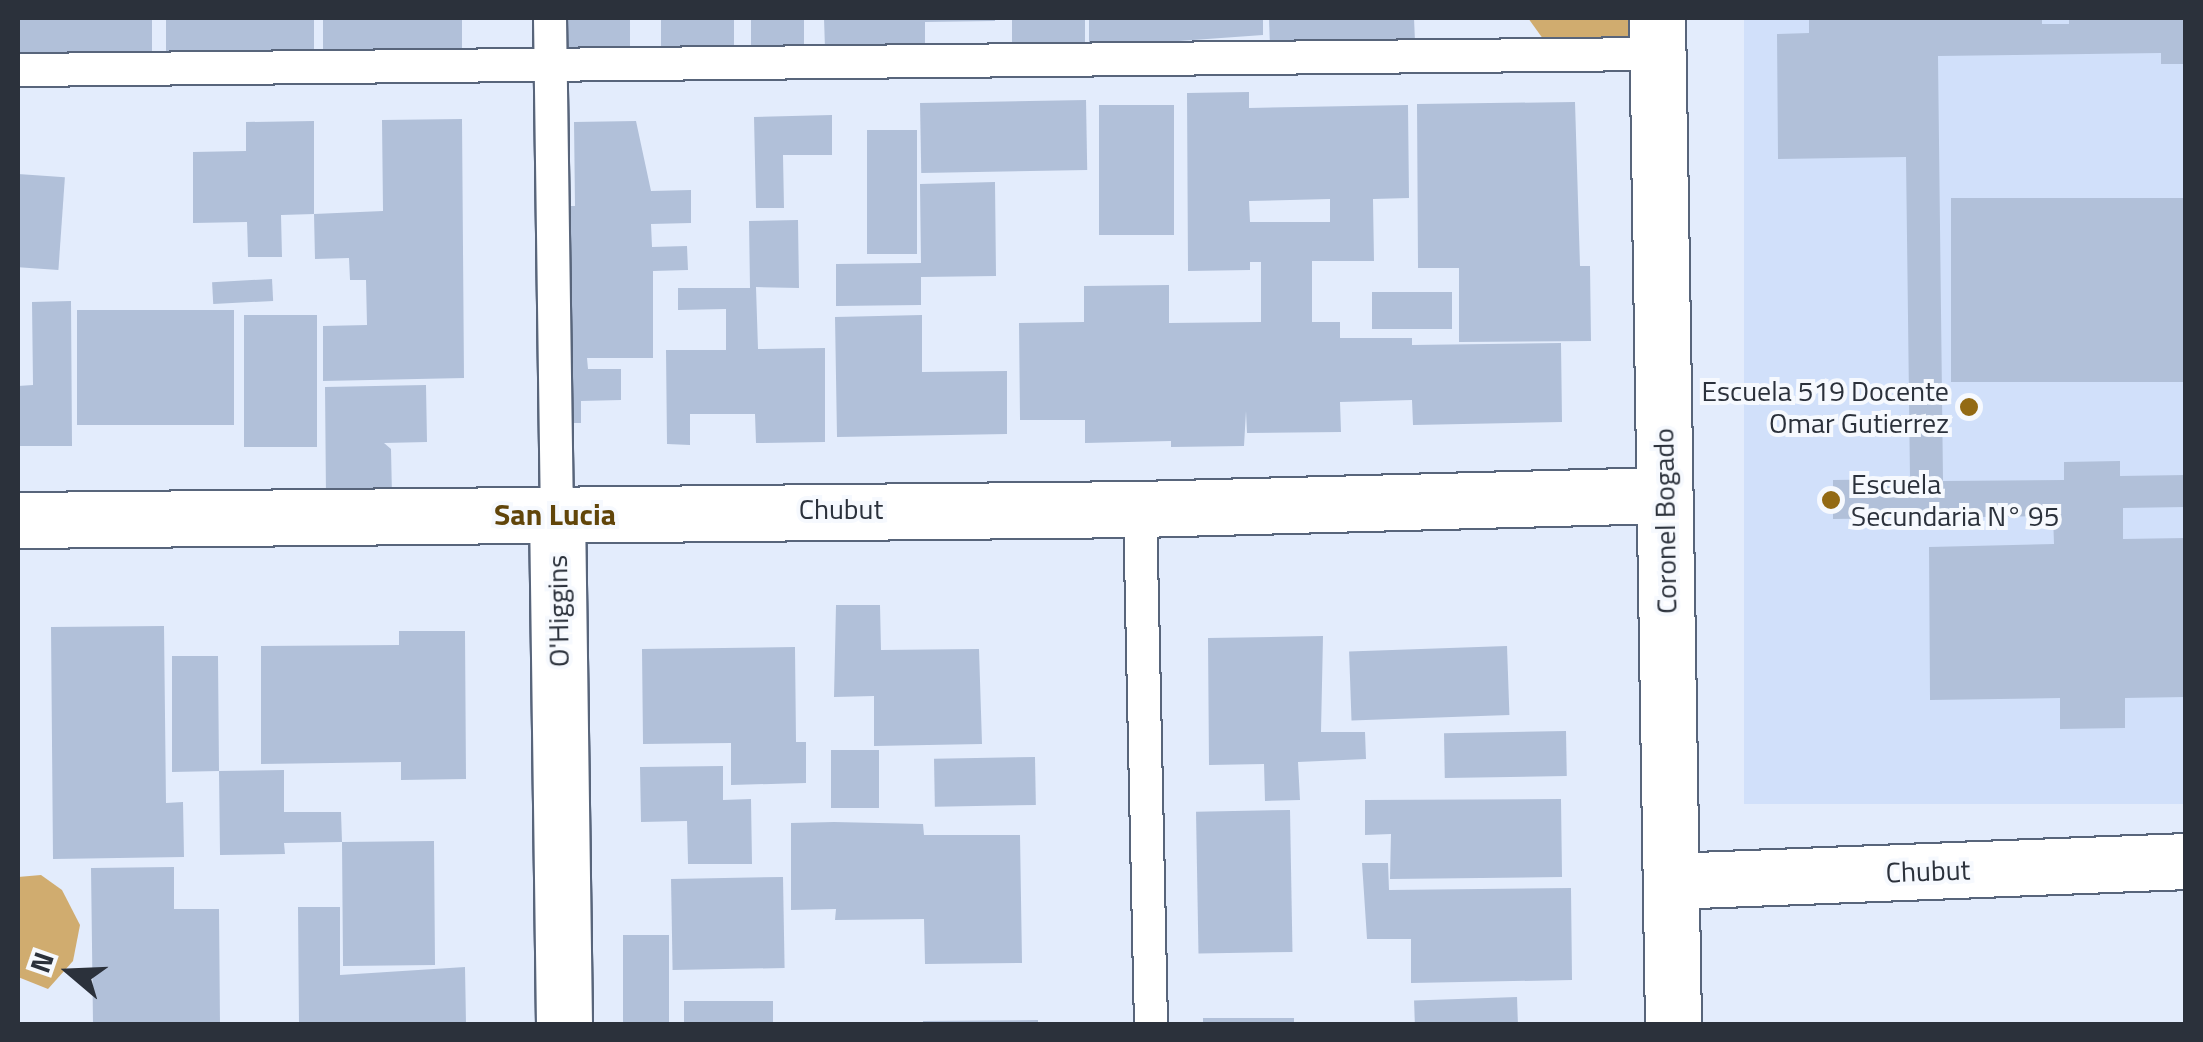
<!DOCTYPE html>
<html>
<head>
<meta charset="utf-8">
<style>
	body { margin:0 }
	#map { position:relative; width:2203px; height:1042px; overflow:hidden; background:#e3ecfc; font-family:"Titillium Web",sans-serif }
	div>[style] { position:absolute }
	.built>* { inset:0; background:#d1e0fa; transform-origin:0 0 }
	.forest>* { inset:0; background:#d0ac6f }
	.building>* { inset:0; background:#b1c0d9; transform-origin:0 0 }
	.roads { filter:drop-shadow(2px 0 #58657b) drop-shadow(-2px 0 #58657b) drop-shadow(0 2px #58657b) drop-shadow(0 -2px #58657b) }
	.lane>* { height:32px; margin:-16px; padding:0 16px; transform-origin:16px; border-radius:16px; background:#fff }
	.street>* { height:55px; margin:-27.5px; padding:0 27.5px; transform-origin:27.5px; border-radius:27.5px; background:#fff }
	.dots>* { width:28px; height:28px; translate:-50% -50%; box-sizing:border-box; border:5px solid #f6f9fe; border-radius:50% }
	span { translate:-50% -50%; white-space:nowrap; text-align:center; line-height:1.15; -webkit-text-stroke:8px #f6f9fe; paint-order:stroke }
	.poi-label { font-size:28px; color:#2b313b }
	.right { translate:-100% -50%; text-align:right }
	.left { translate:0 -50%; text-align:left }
	.street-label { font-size:28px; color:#2b313b }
	.neighbourhood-label { font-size:30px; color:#61450a; font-weight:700 }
	.frame { position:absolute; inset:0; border:20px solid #2b313b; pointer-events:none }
	.north { position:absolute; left:20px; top:922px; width:100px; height:100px; -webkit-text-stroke:8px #f6f9fe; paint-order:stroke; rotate:289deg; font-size:28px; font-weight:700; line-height:40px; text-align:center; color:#2b313b }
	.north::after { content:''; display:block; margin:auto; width:35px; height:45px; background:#2b313b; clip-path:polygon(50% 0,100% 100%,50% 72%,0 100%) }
</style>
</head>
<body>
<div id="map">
	<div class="built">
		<div style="left:1744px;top:18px;width:441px;height:786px"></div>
	</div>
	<div class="forest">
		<div style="clip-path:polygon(1528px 18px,1658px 18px,1619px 57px,1551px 50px)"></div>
		<div style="clip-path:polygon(41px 875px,62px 890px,80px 925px,73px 961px,48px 989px,18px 977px,18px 877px)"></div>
	</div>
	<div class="building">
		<div style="left:18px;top:18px;width:134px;height:43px"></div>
		<div style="left:166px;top:18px;width:148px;height:45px"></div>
		<div style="left:323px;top:18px;width:139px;height:41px"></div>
		<div style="left:567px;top:18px;width:63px;height:42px"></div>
		<div style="left:661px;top:18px;width:73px;height:38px"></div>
		<div style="left:751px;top:18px;width:53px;height:44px"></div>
		<div style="clip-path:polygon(824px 18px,995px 18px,995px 21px,925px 22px,925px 46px,825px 49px)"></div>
		<div style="left:1012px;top:18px;width:73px;height:34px"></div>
		<div style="clip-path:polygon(1089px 18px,1263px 18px,1263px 35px,1179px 41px,1179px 47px,1089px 47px)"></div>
		<div style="clip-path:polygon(1269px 18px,1414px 18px,1415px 42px,1270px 47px)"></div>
		<div style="clip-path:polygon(1809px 18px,2042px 18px,2042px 24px,2069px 24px,2069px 18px,2186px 18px,2186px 64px,2161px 64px,2161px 53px,1938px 56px,1943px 481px,2064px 480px,2064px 462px,2120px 461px,2120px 476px,2186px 475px,2186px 507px,2123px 508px,2123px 539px,2186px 538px,2186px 697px,2125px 698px,2125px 728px,2060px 729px,2060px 698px,1930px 700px,1929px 547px,2054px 544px,2053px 516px,1833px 519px,1833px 480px,1910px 479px,1906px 157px,1778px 159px,1777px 34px,1809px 33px)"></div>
		<div style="clip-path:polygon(evenodd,1249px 92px,1249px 108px,1408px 105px,1409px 198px,1373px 199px,1374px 261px,1312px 261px,1312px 322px,1340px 322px,1340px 338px,1412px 338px,1412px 345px,1561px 343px,1562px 422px,1413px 425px,1412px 400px,1340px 402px,1341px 432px,1247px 433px,1246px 411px,1244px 446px,1171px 447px,1171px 441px,1085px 443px,1085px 420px,1020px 420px,1019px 323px,1084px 322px,1084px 286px,1169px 285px,1169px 323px,1261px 322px,1261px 262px,1250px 262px,1250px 270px,1188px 271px,1187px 93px,1249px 92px,1330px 199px,1330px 222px,1250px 222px,1249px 201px,1330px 199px)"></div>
		<div style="left:1086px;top:100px;width:70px;height:166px;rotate:89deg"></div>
		<div style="clip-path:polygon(1575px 102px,1580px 266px,1590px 266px,1591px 341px,1459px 342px,1459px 268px,1418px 268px,1417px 104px)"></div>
		<div style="left:1174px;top:105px;width:130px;height:75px;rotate:90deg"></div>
		<div style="clip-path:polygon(832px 115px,832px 155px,783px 155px,784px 208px,756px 208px,754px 117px)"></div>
		<div style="clip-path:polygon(462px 119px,464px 378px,323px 381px,323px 326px,367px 325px,366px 280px,350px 280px,349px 258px,315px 259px,314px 214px,383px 211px,382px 120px)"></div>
		<div style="clip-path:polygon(314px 121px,314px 214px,281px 215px,282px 257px,248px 257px,247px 222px,193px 223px,193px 152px,246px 151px,246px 122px)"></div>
		<div style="clip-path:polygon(636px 121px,651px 191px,691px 190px,691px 223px,651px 224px,652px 247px,687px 246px,688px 270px,653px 271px,653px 358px,587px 358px,588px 369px,621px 369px,621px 400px,581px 401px,581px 423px,567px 423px,561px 206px,575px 206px,574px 122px)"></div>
		<div style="left:867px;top:130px;width:50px;height:124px"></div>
		<div style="left:18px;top:174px;width:47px;height:93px;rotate:4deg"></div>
		<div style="clip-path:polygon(995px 182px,996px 276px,921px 277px,921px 305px,836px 306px,836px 264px,921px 263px,920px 184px)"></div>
		<div style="left:2186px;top:198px;width:184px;height:235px;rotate:90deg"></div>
		<div style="clip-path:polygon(798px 220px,799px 288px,756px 287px,758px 349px,825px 348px,825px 442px,756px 443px,755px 414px,690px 414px,690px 445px,667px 444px,666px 350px,726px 350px,726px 309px,678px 310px,678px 288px,750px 288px,749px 221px)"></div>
		<div style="left:272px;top:279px;width:22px;height:60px;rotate:87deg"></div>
		<div style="left:1452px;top:292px;width:37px;height:80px;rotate:90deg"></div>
		<div style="clip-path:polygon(71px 301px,72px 446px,18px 446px,18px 386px,33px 385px,32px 302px)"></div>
		<div style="left:234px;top:310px;width:115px;height:157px;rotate:90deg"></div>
		<div style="left:317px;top:315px;width:132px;height:73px;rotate:90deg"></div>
		<div style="clip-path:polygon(922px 315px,922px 372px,1007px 371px,1007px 434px,837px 437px,835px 317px)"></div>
		<div style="clip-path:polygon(426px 385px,427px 442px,384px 443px,391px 449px,392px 496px,326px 497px,325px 387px)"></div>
		<div style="clip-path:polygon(836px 605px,880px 605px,881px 650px,979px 649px,982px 744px,874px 746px,874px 696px,834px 697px)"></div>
		<div style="clip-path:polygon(164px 626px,166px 803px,183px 802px,184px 857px,53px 859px,51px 627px)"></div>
		<div style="clip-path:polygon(399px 631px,465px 631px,466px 779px,401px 780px,401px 762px,261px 764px,261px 646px,399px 645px)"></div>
		<div style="clip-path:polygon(1323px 636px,1321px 732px,1365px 732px,1366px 759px,1298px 762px,1300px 800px,1265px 801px,1264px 764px,1209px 765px,1208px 638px)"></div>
		<div style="left:1507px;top:646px;width:69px;height:158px;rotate:88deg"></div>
		<div style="clip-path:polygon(795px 647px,796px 742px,806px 742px,806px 783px,731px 785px,731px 743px,643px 744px,642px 649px)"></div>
		<div style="clip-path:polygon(172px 656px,218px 656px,219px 771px,284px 770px,284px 812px,341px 812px,342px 842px,434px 841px,435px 965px,343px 966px,342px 842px,284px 843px,285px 854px,220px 855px,219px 771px,172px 772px)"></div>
		<div style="left:1566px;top:731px;width:45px;height:122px;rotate:89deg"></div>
		<div style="left:831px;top:750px;width:48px;height:58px"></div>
		<div style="left:1035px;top:757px;width:48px;height:101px;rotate:89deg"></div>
		<div style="clip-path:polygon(723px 766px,723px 800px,751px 799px,752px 864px,688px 864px,687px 821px,641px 822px,640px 767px)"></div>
		<div style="clip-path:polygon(1561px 799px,1562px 877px,1390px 879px,1391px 834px,1365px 835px,1365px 800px)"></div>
		<div style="left:1290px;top:810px;width:142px;height:94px;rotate:89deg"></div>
		<div style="clip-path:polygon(834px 822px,923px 824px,924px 835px,1020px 835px,1022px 963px,925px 964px,924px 919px,835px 920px,836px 909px,791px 910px,791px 823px)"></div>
		<div style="clip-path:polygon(1362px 863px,1388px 863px,1389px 890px,1571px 888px,1572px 980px,1411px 983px,1411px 939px,1367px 939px)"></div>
		<div style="clip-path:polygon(174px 867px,174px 909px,219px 909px,220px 1024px,93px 1024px,91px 868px)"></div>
		<div style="left:783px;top:877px;width:91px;height:112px;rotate:89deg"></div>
		<div style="clip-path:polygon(298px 907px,340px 907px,340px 975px,465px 967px,466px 1024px,299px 1024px)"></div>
		<div style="left:623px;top:935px;width:46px;height:89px"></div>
		<div style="left:1517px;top:997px;width:27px;height:103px;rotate:88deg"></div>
		<div style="left:773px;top:1001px;width:23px;height:89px;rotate:90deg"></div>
		<div style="left:1203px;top:1018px;width:91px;height:6px"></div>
		<div style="clip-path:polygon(1038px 1020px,1038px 1024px,923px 1024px,923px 1021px)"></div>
	</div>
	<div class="roads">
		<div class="lane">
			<div style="left:550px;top:18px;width:492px;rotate:89.2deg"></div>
			<div style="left:18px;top:70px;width:1639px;rotate:-0.56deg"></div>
			<div style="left:1140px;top:509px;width:515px;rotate:88.78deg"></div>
		</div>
		<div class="street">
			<div style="left:1657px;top:18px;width:1006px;rotate:89.09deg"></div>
			<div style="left:557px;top:510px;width:514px;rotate:89.22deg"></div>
			<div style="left:18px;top:520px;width:1122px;rotate:-0.56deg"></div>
			<div style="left:1140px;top:509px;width:524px;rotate:-1.53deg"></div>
			<div style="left:1671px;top:881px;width:515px;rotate:-2.22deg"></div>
		</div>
	</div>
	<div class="dots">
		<div style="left:1969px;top:407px;background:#936a14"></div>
		<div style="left:1831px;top:500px;background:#936a14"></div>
	</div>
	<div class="poi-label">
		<span class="right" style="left:1949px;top:407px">Escuela 519 Docente<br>Omar Gutierrez</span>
		<span class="left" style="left:1851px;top:500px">Escuela<br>Secundaria N° 95</span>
	</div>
	<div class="street-label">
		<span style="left:841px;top:509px">Chubut</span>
		<span style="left:1665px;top:521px;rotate:-91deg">Coronel Bogado</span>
		<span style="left:558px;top:611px;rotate:-91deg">O'Higgins</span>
		<span style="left:1928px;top:871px;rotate:-2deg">Chubut</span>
	</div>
	<div class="neighbourhood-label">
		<span style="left:555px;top:514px">San Lucia</span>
	</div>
	<div class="frame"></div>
	<div class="north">N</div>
</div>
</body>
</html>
